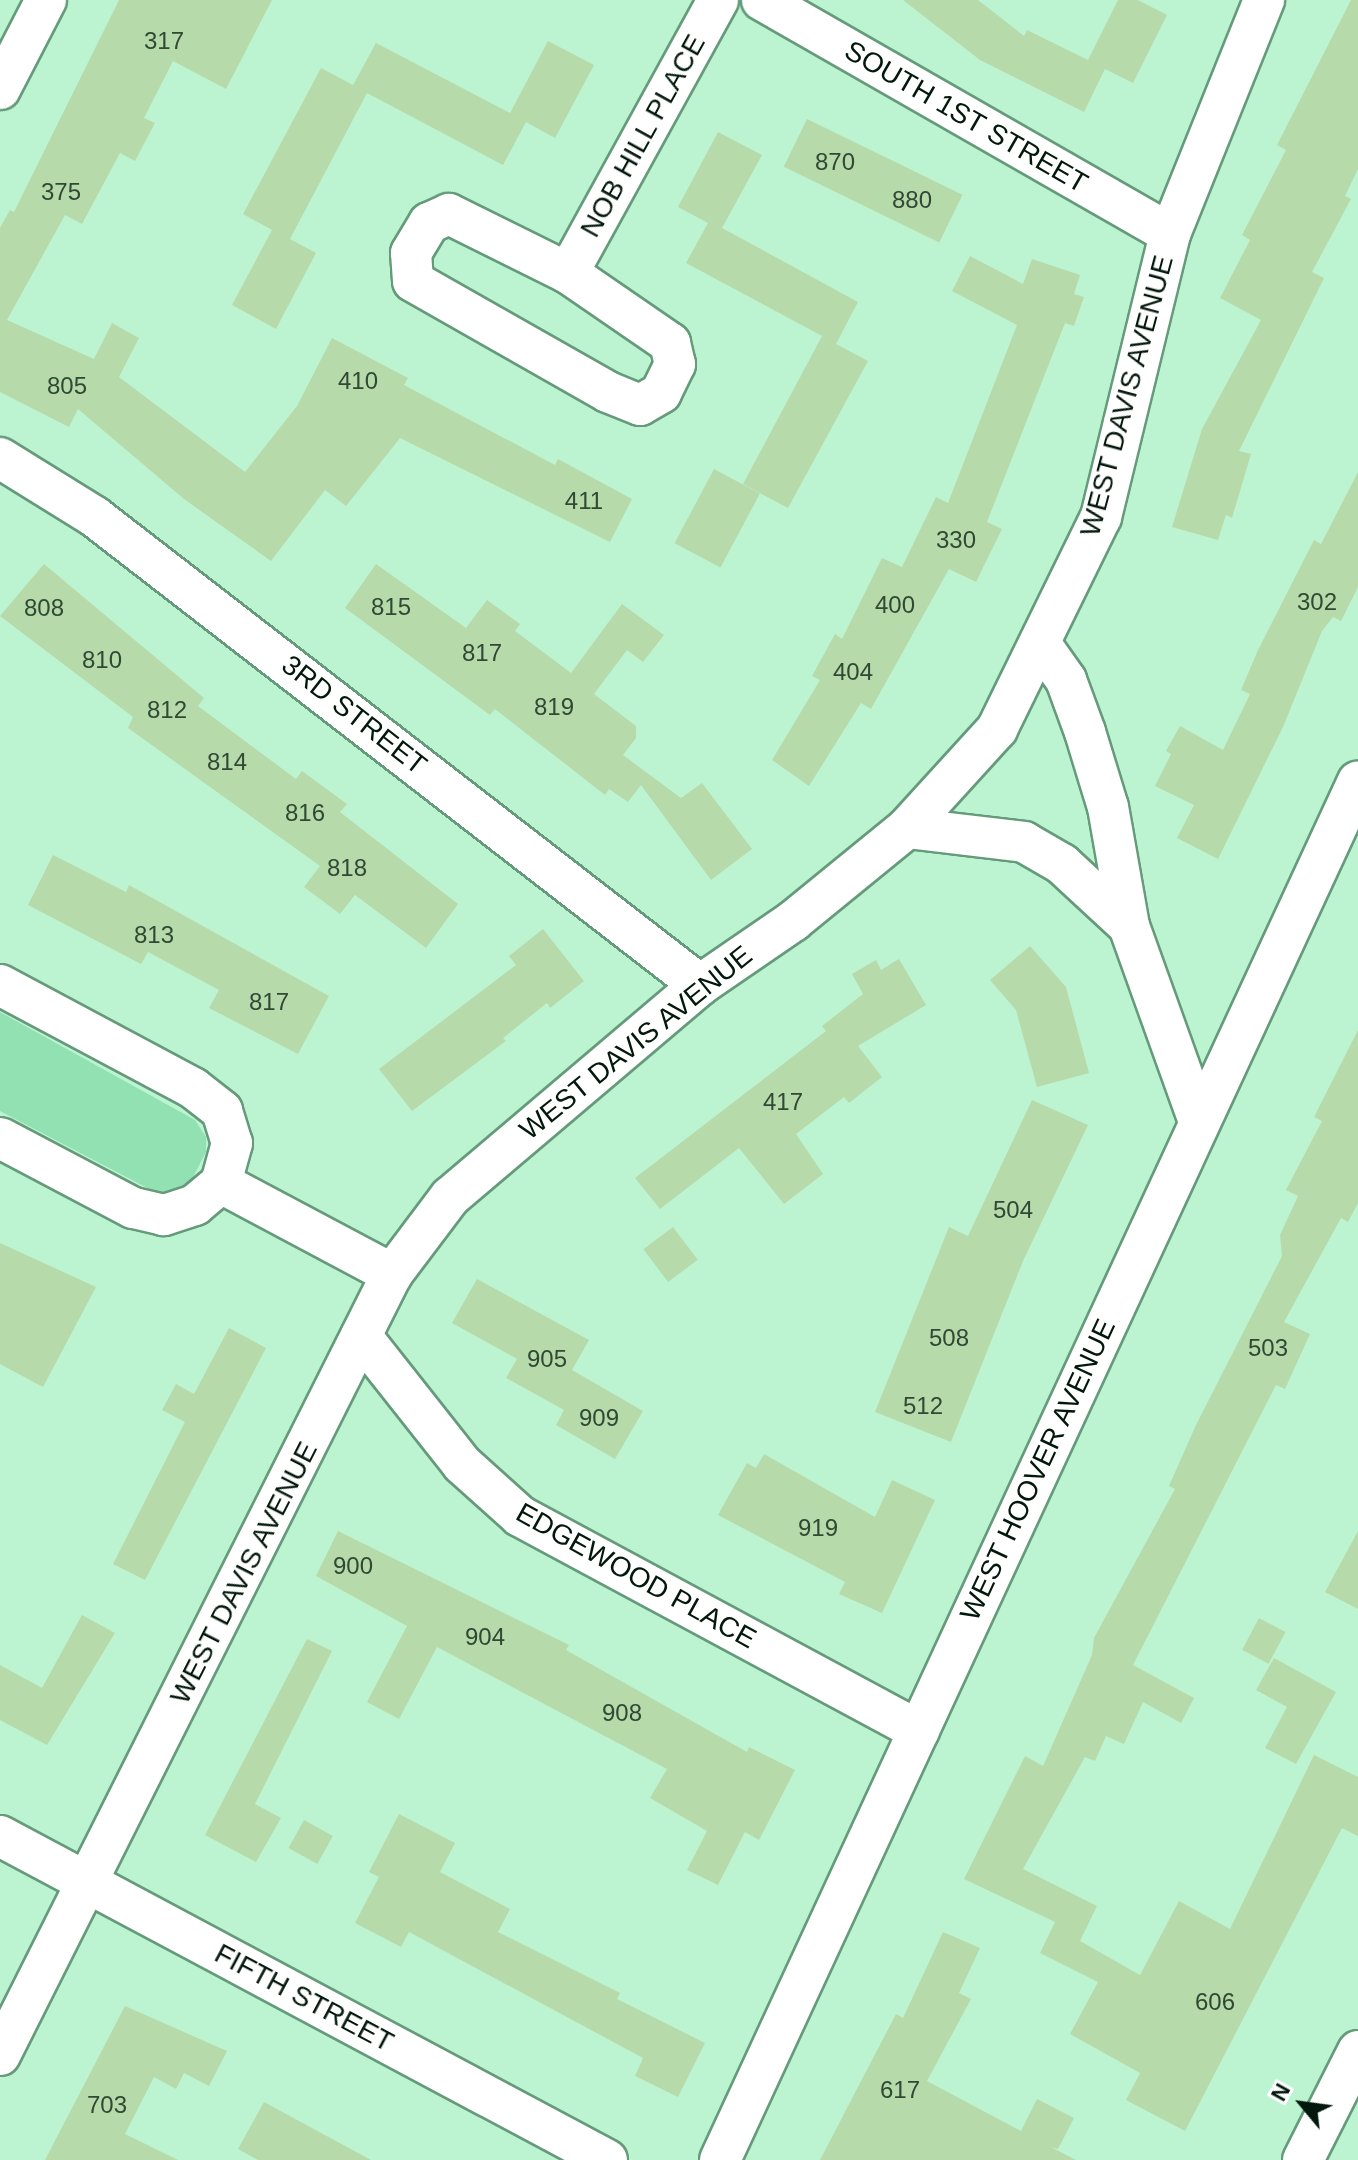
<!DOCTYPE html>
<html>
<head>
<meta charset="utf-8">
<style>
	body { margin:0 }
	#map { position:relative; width:1358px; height:2160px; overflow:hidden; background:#bcf4d1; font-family:Arial,sans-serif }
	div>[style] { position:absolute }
	.green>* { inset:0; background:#92e1b2 }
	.building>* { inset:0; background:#b7daaa; transform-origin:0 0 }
	.roads { filter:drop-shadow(2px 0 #659a7a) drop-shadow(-2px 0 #659a7a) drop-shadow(0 2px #659a7a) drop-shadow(0 -2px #659a7a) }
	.minor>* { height:40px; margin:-20px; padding:0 20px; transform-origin:20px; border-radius:20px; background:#fff }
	span { translate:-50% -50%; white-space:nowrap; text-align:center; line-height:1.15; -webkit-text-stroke:6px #fff; paint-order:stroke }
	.number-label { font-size:24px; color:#304834 }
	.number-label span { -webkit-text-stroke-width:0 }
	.street-label { font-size:28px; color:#03180c }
	.north { position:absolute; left:1262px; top:2064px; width:80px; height:80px; -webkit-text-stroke:6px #fff; paint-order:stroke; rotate:299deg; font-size:22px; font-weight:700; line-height:32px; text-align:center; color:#03180c }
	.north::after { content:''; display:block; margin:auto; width:28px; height:36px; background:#03180c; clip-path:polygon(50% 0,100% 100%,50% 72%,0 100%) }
</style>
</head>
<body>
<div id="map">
	<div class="green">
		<div style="clip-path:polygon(0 1012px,195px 1120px,206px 1137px,206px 1152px,191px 1181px,167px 1193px,155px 1192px,0 1111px)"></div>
	</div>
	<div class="building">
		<div style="clip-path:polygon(119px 0,272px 0,226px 89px,173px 61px,144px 118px,155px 123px,135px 161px,120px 153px,82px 224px,65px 215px,7px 320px,94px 359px,112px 323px,139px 338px,119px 377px,245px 472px,297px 406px,332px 338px,408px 378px,404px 385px,555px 465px,558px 459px,632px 499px,610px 542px,400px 438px,346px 506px,325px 490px,271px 561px,184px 499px,78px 409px,69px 427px,0 392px,0 228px,10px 210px,14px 212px)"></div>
		<div style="clip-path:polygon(903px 0,978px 0,1024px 36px,1027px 30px,1088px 60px,1118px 0,1138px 0,1167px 15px,1133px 83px,1105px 69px,1084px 112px,980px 60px)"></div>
		<div style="clip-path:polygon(1351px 0,1358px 0,1358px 169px,1345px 196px,1351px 199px,1312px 272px,1324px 278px,1239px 451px,1251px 454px,1232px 518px,1226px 515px,1218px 540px,1172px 527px,1202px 429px,1261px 320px,1220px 298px,1250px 240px,1242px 235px,1286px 150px,1277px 145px)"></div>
		<div style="clip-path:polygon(548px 41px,594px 65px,555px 138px,526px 122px,503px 165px,367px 93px,290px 239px,316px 253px,276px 329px,232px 305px,272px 230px,243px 214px,321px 68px,353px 85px,376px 43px,510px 113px)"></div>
		<div style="left:807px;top:119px;width:173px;height:53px;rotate:26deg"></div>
		<div style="clip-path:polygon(718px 132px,762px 155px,722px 228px,858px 302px,836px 344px,868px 361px,788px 508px,743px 484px,822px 336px,686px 263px,708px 223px,678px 207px)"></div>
		<div style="clip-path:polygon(970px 256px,1023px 284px,1032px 259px,1080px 275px,1074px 294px,1084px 297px,1074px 326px,1065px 323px,987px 522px,1002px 529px,976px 582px,949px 569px,871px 709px,861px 703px,809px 786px,772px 760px,820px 680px,812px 676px,835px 634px,842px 639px,882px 558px,902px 567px,936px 497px,948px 503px,1017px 325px,952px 291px)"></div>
		<div style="left:714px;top:469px;width:52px;height:84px;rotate:28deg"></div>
		<div style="clip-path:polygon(1358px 472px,1358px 587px,1341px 621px,1333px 617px,1322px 631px,1283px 727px,1218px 859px,1177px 838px,1194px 805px,1155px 786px,1171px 754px,1166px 751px,1180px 726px,1223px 750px,1250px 694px,1241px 690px,1258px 650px,1314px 540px,1321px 544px)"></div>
		<div style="clip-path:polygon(44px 564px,204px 698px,198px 706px,296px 779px,302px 771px,347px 804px,340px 812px,458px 904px,426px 948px,355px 895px,340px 914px,304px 887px,320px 866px,128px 728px,133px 717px,0 616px)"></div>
		<div style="clip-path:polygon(376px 564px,466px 628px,487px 600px,520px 624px,515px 631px,571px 673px,622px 604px,664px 635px,643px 662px,627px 650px,594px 694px,636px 726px,636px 738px,623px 755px,681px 798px,702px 783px,752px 849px,711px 880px,641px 785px,628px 802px,609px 789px,605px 795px,495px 709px,490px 715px,345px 608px)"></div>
		<div style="clip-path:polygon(53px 855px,126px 892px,129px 885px,329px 996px,298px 1054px,209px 1008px,219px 990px,148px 952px,141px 964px,28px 905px)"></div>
		<div style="clip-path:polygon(543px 929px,584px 981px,550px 1008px,547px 1003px,503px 1038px,506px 1041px,412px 1111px,379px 1069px,516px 965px,509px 956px)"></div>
		<div style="clip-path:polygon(1030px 946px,1066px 987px,1089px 1073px,1037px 1087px,1016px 1010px,990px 980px)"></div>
		<div style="clip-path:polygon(899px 959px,926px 1005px,858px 1046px,882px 1077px,849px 1103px,844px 1097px,796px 1134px,823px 1174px,784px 1204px,739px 1148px,660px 1209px,635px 1178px,826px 1031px,822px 1026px,863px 994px,852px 974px,876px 960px,881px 970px)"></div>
		<div style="clip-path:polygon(1358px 1030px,1358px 1203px,1348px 1222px,1341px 1218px,1284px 1322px,1310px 1334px,1285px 1389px,1276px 1385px,1133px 1665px,1194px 1698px,1181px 1723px,1143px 1702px,1124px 1744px,1106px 1736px,1095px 1761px,1085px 1757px,1023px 1869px,1097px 1906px,1080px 1941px,1140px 1975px,1179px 1901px,1230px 1929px,1314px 1755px,1358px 1777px,1358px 1836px,1342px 1828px,1185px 2131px,1126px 2100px,1140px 2073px,1070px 2034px,1098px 1982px,1040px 1953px,1055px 1922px,964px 1879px,1025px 1756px,1043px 1766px,1092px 1655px,1094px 1638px,1175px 1489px,1169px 1486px,1196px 1425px,1282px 1256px,1280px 1235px,1298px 1196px,1286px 1190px,1322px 1121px,1314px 1117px)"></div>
		<div style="clip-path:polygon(1032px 1100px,1088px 1125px,1023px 1261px,951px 1442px,875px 1412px,949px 1227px,968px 1236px)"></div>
		<div style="left:673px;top:1227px;width:41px;height:37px;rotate:53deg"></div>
		<div style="clip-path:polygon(0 1243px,96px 1287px,43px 1387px,0 1364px)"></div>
		<div style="clip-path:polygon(477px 1279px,589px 1340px,572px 1370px,643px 1411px,615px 1459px,556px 1425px,564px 1410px,506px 1378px,517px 1359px,452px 1323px)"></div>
		<div style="clip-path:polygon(229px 1328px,266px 1348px,145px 1580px,113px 1564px,185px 1422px,162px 1410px,176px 1384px,194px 1394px)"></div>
		<div style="clip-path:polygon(764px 1454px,875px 1517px,892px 1480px,935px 1500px,882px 1613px,839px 1594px,845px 1582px,718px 1515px,747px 1463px,756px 1468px)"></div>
		<div style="clip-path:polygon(338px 1531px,569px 1645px,566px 1650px,747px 1752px,749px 1747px,795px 1770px,759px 1840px,745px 1832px,718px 1885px,687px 1870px,707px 1831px,650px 1798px,667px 1769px,437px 1647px,399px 1719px,367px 1702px,407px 1626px,316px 1576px)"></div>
		<div style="clip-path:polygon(1358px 1531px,1358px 1609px,1325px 1592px)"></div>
		<div style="clip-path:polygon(82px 1615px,115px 1633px,47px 1745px,0 1720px,0 1665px,42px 1688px)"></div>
		<div style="left:1259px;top:1618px;width:30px;height:36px;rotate:28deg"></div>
		<div style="clip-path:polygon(307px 1639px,332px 1651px,255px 1804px,281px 1818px,256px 1862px,205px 1835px)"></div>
		<div style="clip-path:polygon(1274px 1658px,1336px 1692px,1296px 1764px,1265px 1748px,1287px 1707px,1256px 1690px)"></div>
		<div style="clip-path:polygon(399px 1814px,455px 1843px,440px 1872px,510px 1909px,498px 1932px,620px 1993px,617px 1999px,705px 2043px,678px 2097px,635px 2076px,643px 2058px,409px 1932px,401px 1947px,355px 1923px,379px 1877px,369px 1872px)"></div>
		<div style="left:304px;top:1820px;width:33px;height:32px;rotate:29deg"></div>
		<div style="clip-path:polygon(943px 1932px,980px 1948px,959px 1993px,971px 1999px,927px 2081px,1021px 2131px,1037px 2099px,1074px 2118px,1058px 2149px,1051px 2147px,1076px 2160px,820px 2160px,896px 2014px,903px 2018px)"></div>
		<div style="clip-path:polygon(125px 2006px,227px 2051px,209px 2086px,184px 2073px,176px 2089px,154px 2077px,125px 2134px,178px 2160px,45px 2160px)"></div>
		<div style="clip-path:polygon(264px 2102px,371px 2160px,258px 2160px,238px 2149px)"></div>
	</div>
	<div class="roads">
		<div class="minor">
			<div style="left:762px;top:0;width:470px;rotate:29.8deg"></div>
			<div style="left:0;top:89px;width:100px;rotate:-62.7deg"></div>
			<div style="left:449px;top:214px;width:133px;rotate:26.4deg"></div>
			<div style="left:568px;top:273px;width:124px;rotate:34.5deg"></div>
			<div style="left:670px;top:343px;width:22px;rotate:77deg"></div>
			<div style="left:675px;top:364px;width:32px;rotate:116deg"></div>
			<div style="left:661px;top:393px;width:24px;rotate:150deg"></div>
			<div style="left:640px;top:405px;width:35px;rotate:-158deg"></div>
			<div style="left:608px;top:392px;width:224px;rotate:-150.4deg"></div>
			<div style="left:413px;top:281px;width:28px;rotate:-94deg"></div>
			<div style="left:411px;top:253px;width:35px;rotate:-59deg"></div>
			<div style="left:429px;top:223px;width:22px;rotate:-24deg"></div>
			<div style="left:568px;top:273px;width:311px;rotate:-61.2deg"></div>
			<div style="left:0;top:458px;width:112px;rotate:31.8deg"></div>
			<div style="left:95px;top:517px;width:765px;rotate:37.72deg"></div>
			<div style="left:1042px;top:646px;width:42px;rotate:54.8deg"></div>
			<div style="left:1066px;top:680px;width:55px;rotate:69.9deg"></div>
			<div style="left:1085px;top:732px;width:78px;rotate:73deg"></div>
			<div style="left:1108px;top:807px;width:121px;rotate:80deg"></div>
			<div style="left:907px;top:828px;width:118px;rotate:6.8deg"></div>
			<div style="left:1024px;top:842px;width:44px;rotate:30.1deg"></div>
			<div style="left:1062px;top:864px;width:91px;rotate:42.8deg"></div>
			<div style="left:1129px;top:926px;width:205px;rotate:70.3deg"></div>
			<div style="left:0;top:985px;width:219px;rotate:28.1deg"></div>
			<div style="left:193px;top:1088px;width:37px;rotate:38deg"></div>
			<div style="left:222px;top:1111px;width:34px;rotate:73deg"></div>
			<div style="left:232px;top:1143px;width:41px;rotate:105.4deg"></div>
			<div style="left:221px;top:1183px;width:34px;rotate:140deg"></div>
			<div style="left:195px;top:1205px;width:33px;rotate:162deg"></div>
			<div style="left:164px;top:1215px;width:32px;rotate:-167deg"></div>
			<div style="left:133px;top:1208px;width:150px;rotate:-152.2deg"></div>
			<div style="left:221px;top:1183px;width:194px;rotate:28deg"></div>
			<div style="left:361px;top:1336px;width:163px;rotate:51.7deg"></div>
			<div style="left:462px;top:1464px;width:78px;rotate:41.9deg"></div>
			<div style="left:520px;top:1516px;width:453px;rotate:28.3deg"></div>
			<div style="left:0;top:1836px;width:688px;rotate:28.09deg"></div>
			<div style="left:0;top:2055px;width:874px;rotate:-63.35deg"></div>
			<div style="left:392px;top:1274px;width:96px;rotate:-53deg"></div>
			<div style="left:450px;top:1197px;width:328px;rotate:-40.3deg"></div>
			<div style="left:700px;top:985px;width:113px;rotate:-34.5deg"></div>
			<div style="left:793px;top:921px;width:147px;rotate:-39.2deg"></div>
			<div style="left:907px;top:828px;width:134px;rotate:-47.7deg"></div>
			<div style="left:997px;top:729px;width:236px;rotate:-63.9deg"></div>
			<div style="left:1101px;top:517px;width:291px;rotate:-76.3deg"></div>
			<div style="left:1170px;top:234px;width:252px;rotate:-68.1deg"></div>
			<div style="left:720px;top:2160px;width:1519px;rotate:-65.17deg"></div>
			<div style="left:1303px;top:2160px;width:122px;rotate:-63.2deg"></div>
		</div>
	</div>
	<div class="number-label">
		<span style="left:164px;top:41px">317</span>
		<span style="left:835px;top:162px">870</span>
		<span style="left:61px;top:192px">375</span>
		<span style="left:912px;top:200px">880</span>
		<span style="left:358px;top:381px">410</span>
		<span style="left:67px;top:386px">805</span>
		<span style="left:584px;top:501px">411</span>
		<span style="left:956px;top:540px">330</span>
		<span style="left:1317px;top:602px">302</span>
		<span style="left:895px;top:605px">400</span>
		<span style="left:391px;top:607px">815</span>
		<span style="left:44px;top:608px">808</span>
		<span style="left:482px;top:653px">817</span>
		<span style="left:102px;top:660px">810</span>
		<span style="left:853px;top:672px">404</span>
		<span style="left:554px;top:707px">819</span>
		<span style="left:167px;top:710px">812</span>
		<span style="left:227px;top:762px">814</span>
		<span style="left:305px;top:813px">816</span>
		<span style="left:347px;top:868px">818</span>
		<span style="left:154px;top:935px">813</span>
		<span style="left:269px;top:1002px">817</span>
		<span style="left:783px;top:1102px">417</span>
		<span style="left:1013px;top:1210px">504</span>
		<span style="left:949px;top:1338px">508</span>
		<span style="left:1268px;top:1348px">503</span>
		<span style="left:547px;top:1359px">905</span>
		<span style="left:923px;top:1406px">512</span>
		<span style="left:599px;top:1418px">909</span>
		<span style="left:818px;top:1528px">919</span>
		<span style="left:353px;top:1566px">900</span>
		<span style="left:485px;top:1637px">904</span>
		<span style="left:622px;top:1713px">908</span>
		<span style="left:1215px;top:2002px">606</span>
		<span style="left:900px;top:2090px">617</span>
		<span style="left:107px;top:2105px">703</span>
	</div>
	<div class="street-label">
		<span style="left:966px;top:117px;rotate:30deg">SOUTH 1ST STREET</span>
		<span style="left:643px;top:136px;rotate:-61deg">NOB HILL PLACE</span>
		<span style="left:1127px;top:396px;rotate:-75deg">WEST DAVIS AVENUE</span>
		<span style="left:354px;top:715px;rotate:38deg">3RD STREET</span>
		<span style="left:636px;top:1043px;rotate:-39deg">WEST DAVIS AVENUE</span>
		<span style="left:1038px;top:1470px;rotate:-65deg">WEST HOOVER AVENUE</span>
		<span style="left:244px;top:1573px;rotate:-63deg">WEST DAVIS AVENUE</span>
		<span style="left:636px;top:1576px;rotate:29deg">EDGEWOOD PLACE</span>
		<span style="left:304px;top:1998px;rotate:28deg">FIFTH STREET</span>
	</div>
	<div class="north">N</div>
</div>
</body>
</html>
